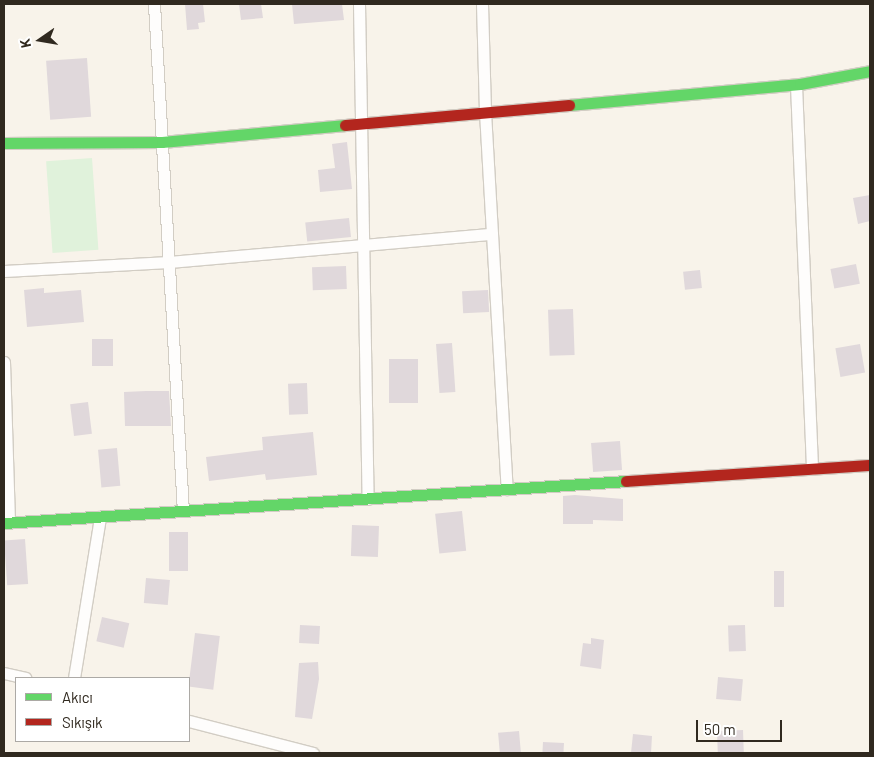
<!DOCTYPE html>
<html>
<head>
<meta charset="utf-8">
<style>
	body { margin:0 }
	#map { position:relative; width:874px; height:757px; overflow:hidden; background:#f8f3ea; font-family:Barlow,sans-serif }
	div>[style] { position:absolute }
	.green>* { inset:0; background:#e0f2db; transform-origin:0 0 }
	.building>* { inset:0; background:#e0d8db; transform-origin:0 0 }
	.roads { filter:drop-shadow(1px 0 #d2cdc4) drop-shadow(-1px 0 #d2cdc4) drop-shadow(0 1px #d2cdc4) drop-shadow(0 -1px #d2cdc4) }
	.street>* { height:11px; margin:-5.5px; padding:0 5.5px; transform-origin:5.5px; border-radius:5.5px; background:#fefdfc }
	.fast>* { height:11px; margin:-5.5px; padding:0 5.5px; transform-origin:5.5px; border-radius:5.5px; background:#63d668 }
	.jam>* { height:11px; margin:-5.5px; padding:0 5.5px; transform-origin:5.5px; border-radius:5.5px; background:#b3261e }
	span { translate:-50% -50%; white-space:nowrap; text-align:center; line-height:1.15; -webkit-text-stroke:4px #fff; paint-order:stroke }
	.frame { position:absolute; inset:0; border:5px solid #30291f; pointer-events:none }
	.legend { position:absolute; left:15px; top:677px; width:175px; height:65px; box-sizing:border-box; background:#fff; border:1px solid #aca9a5; margin:0; padding:6px 9px; list-style:none; font-size:15px; color:#30291f }
	.legend li { display:flex; align-items:center; gap:10px; height:25px }
	.legend b { width:25px; border:1px solid #aca9a5 }
	.north { position:absolute; left:15px; top:15px; width:50px; height:50px; -webkit-text-stroke:4px #fff; paint-order:stroke; rotate:257deg; font-size:14px; font-weight:700; line-height:20px; text-align:center; color:#30291f }
	.north::after { content:''; display:block; margin:auto; width:18px; height:22px; background:#30291f; clip-path:polygon(50% 0,100% 100%,50% 72%,0 100%) }
	.scale { position:absolute; left:696px; top:720px; width:86px; height:22px; box-sizing:border-box; border:2px solid #30291f; border-top:0; padding-left:6px; font-size:15px; line-height:18px; white-space:nowrap; color:#30291f; -webkit-text-stroke:4px #fff; paint-order:stroke }
</style>
</head>
<body>
<div id="map">
	<div class="green">
		<div style="left:92px;top:158px;width:92px;height:46px;rotate:86deg"></div>
	</div>
	<div class="building">
		<div style="clip-path:polygon(185px 4px,203px 4px,205px 22px,198px 23px,199px 29px,187px 30px)"></div>
		<div style="clip-path:polygon(239px 4px,261px 4px,263px 18px,241px 20px)"></div>
		<div style="clip-path:polygon(292px 4px,342px 4px,344px 20px,294px 24px)"></div>
		<div style="left:87px;top:58px;width:59px;height:41px;rotate:86deg"></div>
		<div style="clip-path:polygon(347px 142px,352px 189px,320px 192px,318px 170px,335px 168px,332px 144px)"></div>
		<div style="clip-path:polygon(870px 195px,870px 221px,858px 224px,853px 198px)"></div>
		<div style="left:349px;top:218px;width:19px;height:44px;rotate:84deg"></div>
		<div style="left:856px;top:264px;width:20px;height:26px;rotate:79deg"></div>
		<div style="left:346px;top:266px;width:23px;height:34px;rotate:88deg"></div>
		<div style="left:700px;top:270px;width:18px;height:17px;rotate:84deg"></div>
		<div style="clip-path:polygon(44px 288px,44px 293px,81px 290px,84px 322px,27px 327px,24px 290px)"></div>
		<div style="left:488px;top:290px;width:22px;height:26px;rotate:87deg"></div>
		<div style="left:573px;top:309px;width:46px;height:25px;rotate:88deg"></div>
		<div style="left:92px;top:339px;width:21px;height:27px"></div>
		<div style="left:452px;top:343px;width:49px;height:16px;rotate:86deg"></div>
		<div style="left:860px;top:344px;width:29px;height:25px;rotate:80deg"></div>
		<div style="left:389px;top:359px;width:29px;height:44px"></div>
		<div style="left:307px;top:383px;width:31px;height:19px;rotate:88deg"></div>
		<div style="clip-path:polygon(146px 391px,169px 391px,171px 426px,125px 426px,124px 392px)"></div>
		<div style="left:88px;top:402px;width:32px;height:18px;rotate:83deg"></div>
		<div style="clip-path:polygon(313px 432px,317px 475px,266px 480px,265px 474px,209px 481px,206px 457px,263px 450px,262px 437px)"></div>
		<div style="left:620px;top:441px;width:29px;height:29px;rotate:86deg"></div>
		<div style="left:117px;top:448px;width:38px;height:19px;rotate:85deg"></div>
		<div style="clip-path:polygon(575px 495px,623px 499px,623px 521px,593px 520px,593px 524px,563px 524px,563px 496px)"></div>
		<div style="left:462px;top:511px;width:40px;height:27px;rotate:84deg"></div>
		<div style="left:352px;top:525px;width:27px;height:31px;rotate:2deg"></div>
		<div style="left:169px;top:532px;width:19px;height:39px"></div>
		<div style="left:25px;top:539px;width:45px;height:21px;rotate:86deg"></div>
		<div style="left:774px;top:571px;width:10px;height:36px"></div>
		<div style="left:146px;top:578px;width:24px;height:25px;rotate:5deg"></div>
		<div style="left:102px;top:617px;width:28px;height:25px;rotate:13deg"></div>
		<div style="left:300px;top:625px;width:20px;height:18px;rotate:3deg"></div>
		<div style="left:745px;top:625px;width:26px;height:17px;rotate:88deg"></div>
		<div style="left:195px;top:633px;width:25px;height:54px;rotate:7deg"></div>
		<div style="clip-path:polygon(591px 638px,604px 640px,601px 669px,580px 666px,583px 643px,591px 644px)"></div>
		<div style="clip-path:polygon(318px 662px,319px 679px,312px 719px,295px 717px,299px 663px)"></div>
		<div style="left:718px;top:677px;width:25px;height:22px;rotate:5deg"></div>
		<div style="left:743px;top:730px;width:23px;height:26px;rotate:88deg"></div>
		<div style="left:519px;top:731px;width:22px;height:21px;rotate:85deg"></div>
		<div style="clip-path:polygon(633px 734px,652px 736px,651px 753px,631px 753px)"></div>
		<div style="left:543px;top:742px;width:21px;height:11px;rotate:3deg"></div>
	</div>
	<div class="roads">
		<div class="street">
			<div style="left:154px;top:4px;width:508px;rotate:86.73deg"></div>
			<div style="left:359px;top:4px;width:495px;rotate:89deg"></div>
			<div style="left:482px;top:4px;width:108px;rotate:88.4deg"></div>
			<div style="left:485px;top:112px;width:378px;rotate:86.7deg"></div>
			<div style="left:796px;top:85px;width:384px;rotate:87.6deg"></div>
			<div style="left:4px;top:271px;width:165px;rotate:-3.1deg"></div>
			<div style="left:169px;top:262px;width:324px;rotate:-5deg"></div>
			<div style="left:4px;top:362px;width:161px;rotate:88.2deg"></div>
			<div style="left:4px;top:673px;width:22px;rotate:13deg"></div>
			<div style="left:74px;top:678px;width:163px;rotate:-80.8deg"></div>
			<div style="left:189px;top:721px;width:128px;rotate:14.5deg"></div>
		</div>
		<div class="fast">
			<div style="left:569px;top:105px;width:232px;rotate:-5.2deg"></div>
			<div style="left:800px;top:84px;width:71px;rotate:-10.5deg"></div>
			<div style="left:4px;top:143px;width:158px;rotate:-0.4deg"></div>
			<div style="left:162px;top:142px;width:184px;rotate:-5.3deg"></div>
			<div style="left:4px;top:523px;width:623px;rotate:-3.86deg"></div>
		</div>
		<div class="jam">
			<div style="left:345px;top:125px;width:225px;rotate:-5.1deg"></div>
			<div style="left:626px;top:481px;width:245px;rotate:-3.8deg"></div>
		</div>
	</div>
	<div class="frame"></div>
	<ul class="legend">
	<li><b style="height:6px;background:#63d668"></b>Akıcı</li>
	<li><b style="height:6px;background:#b3261e"></b>Sıkışık</li>
	</ul>
	<div class="north">K</div>
	<div class="scale">50 m</div>
</div>
</body>
</html>
